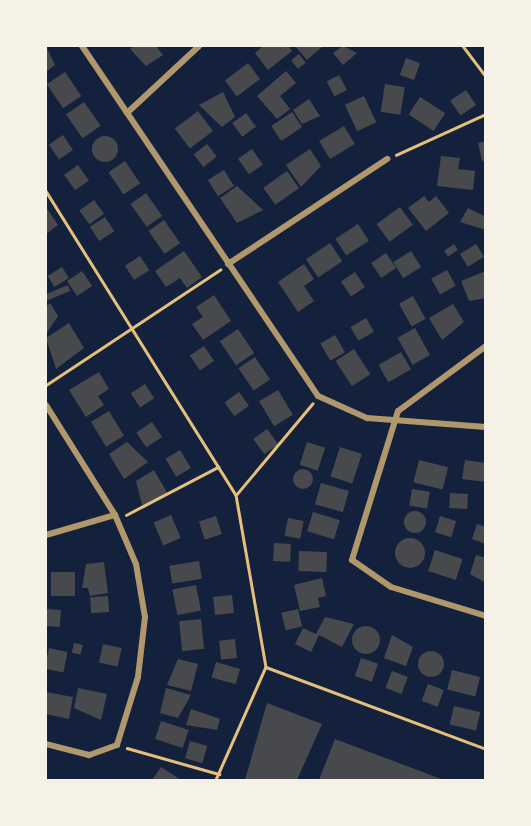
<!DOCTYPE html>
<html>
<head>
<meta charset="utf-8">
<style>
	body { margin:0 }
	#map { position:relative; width:531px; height:826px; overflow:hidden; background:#14213d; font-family:Manrope,sans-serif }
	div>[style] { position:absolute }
	.building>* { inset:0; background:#48494c; transform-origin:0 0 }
	.round { border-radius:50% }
	.path>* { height:2.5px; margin:-1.25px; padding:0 1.25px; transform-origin:1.25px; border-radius:1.25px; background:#e5c07b }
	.minor>* { height:6px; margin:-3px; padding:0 3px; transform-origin:3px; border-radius:3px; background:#b1986c }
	span { translate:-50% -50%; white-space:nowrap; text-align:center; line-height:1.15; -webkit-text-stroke:7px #f6f1e7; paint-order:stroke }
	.frame { position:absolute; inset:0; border:47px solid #f6f1e7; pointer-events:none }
</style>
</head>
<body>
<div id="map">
	<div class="building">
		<div style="clip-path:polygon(46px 46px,55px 65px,46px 72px)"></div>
		<div style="clip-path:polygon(135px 46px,156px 46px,163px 55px,146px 66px,130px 49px)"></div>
		<div style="clip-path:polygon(263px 46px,288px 46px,292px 51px,268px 70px,255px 53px)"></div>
		<div style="clip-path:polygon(295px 46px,323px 46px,307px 60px)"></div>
		<div style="clip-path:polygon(343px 46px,357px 53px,343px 65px,333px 53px)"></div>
		<div style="left:299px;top:54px;width:11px;height:10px;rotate:52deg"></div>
		<div style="left:406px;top:58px;width:15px;height:18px;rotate:20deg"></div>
		<div style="left:248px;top:63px;width:20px;height:29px;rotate:53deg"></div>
		<div style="clip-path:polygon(286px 71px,296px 83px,280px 96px,290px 109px,277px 119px,257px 96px)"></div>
		<div style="left:65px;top:72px;width:29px;height:22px;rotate:56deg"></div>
		<div style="left:339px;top:75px;width:17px;height:14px;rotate:62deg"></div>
		<div style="left:385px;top:84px;width:20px;height:28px;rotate:9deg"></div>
		<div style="left:466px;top:90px;width:18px;height:19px;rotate:56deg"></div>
		<div style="clip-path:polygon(223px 92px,235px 117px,222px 127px,199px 105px)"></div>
		<div style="left:364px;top:96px;width:29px;height:21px;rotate:65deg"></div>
		<div style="left:420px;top:97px;width:30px;height:21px;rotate:33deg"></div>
		<div style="clip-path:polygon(309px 99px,320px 116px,302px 124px,293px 110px)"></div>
		<div style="left:84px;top:102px;width:29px;height:22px;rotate:55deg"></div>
		<div style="left:198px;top:111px;width:25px;height:29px;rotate:53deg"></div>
		<div style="left:292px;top:112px;width:18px;height:25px;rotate:56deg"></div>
		<div style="left:246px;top:113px;width:17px;height:17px;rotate:54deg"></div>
		<div style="left:344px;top:126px;width:21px;height:29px;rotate:59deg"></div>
		<div style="left:63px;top:135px;width:18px;height:17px;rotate:56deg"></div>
		<div class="round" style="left:92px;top:136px;width:26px;height:26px"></div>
		<div style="clip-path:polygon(486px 141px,486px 160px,482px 161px,478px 143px)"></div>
		<div style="left:207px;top:144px;width:16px;height:17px;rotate:52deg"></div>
		<div style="left:252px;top:149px;width:19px;height:17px;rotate:55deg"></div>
		<div style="clip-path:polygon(310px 149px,321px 166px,301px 187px,286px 165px)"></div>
		<div style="clip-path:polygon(441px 156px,460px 158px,458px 169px,475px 171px,473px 190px,437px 186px)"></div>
		<div style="left:125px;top:161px;width:27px;height:20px;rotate:56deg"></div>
		<div style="left:78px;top:165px;width:19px;height:17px;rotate:55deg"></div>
		<div style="left:224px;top:170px;width:19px;height:19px;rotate:58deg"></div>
		<div style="left:287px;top:171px;width:21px;height:29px;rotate:55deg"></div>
		<div style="clip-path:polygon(237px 186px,263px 210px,237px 223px,220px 198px)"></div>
		<div style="left:146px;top:193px;width:28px;height:19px;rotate:55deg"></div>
		<div style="clip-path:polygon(424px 196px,429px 202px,436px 196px,449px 213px,426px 231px,408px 208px)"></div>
		<div style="left:94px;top:200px;width:17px;height:18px;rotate:54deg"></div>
		<div style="clip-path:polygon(46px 207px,58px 225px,46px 234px)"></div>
		<div style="left:400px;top:207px;width:22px;height:29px;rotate:54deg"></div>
		<div style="clip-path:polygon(468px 208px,486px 217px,486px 230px,460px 222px)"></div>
		<div style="left:105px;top:217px;width:17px;height:18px;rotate:57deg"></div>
		<div style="left:164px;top:220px;width:28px;height:19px;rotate:55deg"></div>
		<div style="left:358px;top:224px;width:20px;height:27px;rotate:57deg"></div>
		<div style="left:330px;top:243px;width:22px;height:29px;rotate:56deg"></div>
		<div style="left:454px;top:244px;width:7px;height:12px;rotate:56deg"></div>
		<div style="left:476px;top:244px;width:15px;height:19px;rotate:58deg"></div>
		<div style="clip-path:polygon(184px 251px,202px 277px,187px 288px,180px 278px,166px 287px,155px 271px)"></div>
		<div style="left:411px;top:251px;width:19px;height:21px;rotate:58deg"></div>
		<div style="left:386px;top:253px;width:18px;height:18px;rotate:56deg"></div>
		<div style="left:140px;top:256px;width:17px;height:18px;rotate:57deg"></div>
		<div style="clip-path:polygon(304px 264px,314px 279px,304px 286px,314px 301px,298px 312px,278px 282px)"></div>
		<div style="left:62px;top:267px;width:13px;height:17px;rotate:58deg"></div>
		<div style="left:447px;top:270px;width:18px;height:18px;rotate:61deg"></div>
		<div style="left:82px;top:271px;width:18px;height:18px;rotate:56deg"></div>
		<div style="clip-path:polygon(486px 271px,486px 298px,469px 301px,461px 281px)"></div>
		<div style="left:355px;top:272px;width:18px;height:17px;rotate:56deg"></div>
		<div style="clip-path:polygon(68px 285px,70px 291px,46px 301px,46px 294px)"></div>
		<div style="clip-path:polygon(214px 295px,231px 321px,203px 340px,192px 324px,203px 317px,196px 307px)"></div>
		<div style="left:413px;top:296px;width:26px;height:16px;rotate:61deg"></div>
		<div style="clip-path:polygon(50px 303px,58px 316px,46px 334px,46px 306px)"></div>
		<div style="clip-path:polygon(453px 304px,464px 322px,442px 340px,429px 318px)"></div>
		<div style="left:366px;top:318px;width:16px;height:18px;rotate:60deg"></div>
		<div style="clip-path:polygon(69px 323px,84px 348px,56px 369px,46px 338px)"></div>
		<div style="left:415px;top:328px;width:31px;height:20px;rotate:61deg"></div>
		<div style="left:238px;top:329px;width:29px;height:22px;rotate:56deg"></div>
		<div style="left:335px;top:335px;width:20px;height:17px;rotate:60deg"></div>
		<div style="left:204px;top:346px;width:18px;height:17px;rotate:56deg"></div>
		<div style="left:354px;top:349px;width:30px;height:22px;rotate:57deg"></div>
		<div style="left:401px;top:352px;width:20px;height:26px;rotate:60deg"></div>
		<div style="left:255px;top:357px;width:27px;height:20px;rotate:56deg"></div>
		<div style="clip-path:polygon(99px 372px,109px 389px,98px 396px,104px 405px,86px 417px,69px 390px)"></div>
		<div style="left:145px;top:384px;width:17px;height:17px;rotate:57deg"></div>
		<div style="left:278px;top:390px;width:29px;height:22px;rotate:59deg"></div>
		<div style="left:239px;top:392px;width:17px;height:18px;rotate:54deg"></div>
		<div style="left:109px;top:411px;width:29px;height:21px;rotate:59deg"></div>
		<div style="left:152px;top:422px;width:18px;height:19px;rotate:56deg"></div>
		<div style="left:267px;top:429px;width:19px;height:17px;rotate:54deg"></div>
		<div style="clip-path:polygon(127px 442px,148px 462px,124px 479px,109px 454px)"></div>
		<div style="left:307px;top:442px;width:19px;height:24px;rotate:18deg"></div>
		<div style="left:340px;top:447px;width:23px;height:31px;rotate:18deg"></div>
		<div style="left:180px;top:450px;width:21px;height:17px;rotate:59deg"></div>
		<div style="left:419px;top:460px;width:30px;height:23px;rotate:14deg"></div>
		<div style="clip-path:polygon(465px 460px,486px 463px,486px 482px,462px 479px)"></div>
		<div class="round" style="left:293px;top:469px;width:20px;height:20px"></div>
		<div style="clip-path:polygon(154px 470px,168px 494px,143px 509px,136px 481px)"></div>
		<div style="left:321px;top:483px;width:29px;height:22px;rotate:16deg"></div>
		<div style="left:412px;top:489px;width:18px;height:17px;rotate:9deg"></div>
		<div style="left:450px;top:493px;width:18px;height:15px;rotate:3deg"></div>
		<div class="round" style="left:404px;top:511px;width:22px;height:22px"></div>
		<div style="left:313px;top:512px;width:28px;height:20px;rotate:17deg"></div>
		<div style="left:171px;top:515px;width:25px;height:19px;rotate:67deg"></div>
		<div style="left:216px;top:516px;width:19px;height:18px;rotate:72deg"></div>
		<div style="left:440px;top:516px;width:17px;height:17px;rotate:17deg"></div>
		<div style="left:288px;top:518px;width:16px;height:18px;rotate:11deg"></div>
		<div style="clip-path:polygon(477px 524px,486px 527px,486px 544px,472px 539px)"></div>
		<div class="round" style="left:395px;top:538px;width:30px;height:30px"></div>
		<div style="left:274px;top:543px;width:17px;height:18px;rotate:3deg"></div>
		<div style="left:435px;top:550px;width:29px;height:22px;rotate:18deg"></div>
		<div style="left:299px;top:551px;width:28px;height:20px;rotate:2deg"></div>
		<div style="clip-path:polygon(476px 555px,486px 558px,486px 583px,470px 574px)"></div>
		<div style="left:199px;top:561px;width:18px;height:30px;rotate:81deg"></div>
		<div style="clip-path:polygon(104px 562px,108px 593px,90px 596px,88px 588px,82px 588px,86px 564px)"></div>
		<div style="left:75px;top:572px;width:24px;height:24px;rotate:90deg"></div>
		<div style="clip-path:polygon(322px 578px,326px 596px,318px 598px,320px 607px,300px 611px,294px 585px)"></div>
		<div style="left:196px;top:585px;width:26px;height:24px;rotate:79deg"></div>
		<div style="left:232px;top:595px;width:18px;height:19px;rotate:84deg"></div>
		<div style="left:108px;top:596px;width:16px;height:18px;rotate:86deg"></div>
		<div style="left:46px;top:609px;width:15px;height:17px;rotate:4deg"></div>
		<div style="left:298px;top:609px;width:18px;height:17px;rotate:77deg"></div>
		<div style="clip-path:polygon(325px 617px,354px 624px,342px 647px,319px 635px,311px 652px,295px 644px,303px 628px,316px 634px)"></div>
		<div style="left:201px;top:619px;width:30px;height:22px;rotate:84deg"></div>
		<div class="round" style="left:352px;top:626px;width:28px;height:28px"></div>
		<div style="clip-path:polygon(392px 635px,413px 647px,406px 666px,384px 658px)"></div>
		<div style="left:235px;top:639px;width:19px;height:16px;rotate:84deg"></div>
		<div style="left:74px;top:643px;width:9px;height:10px;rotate:13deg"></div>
		<div style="left:103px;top:644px;width:19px;height:19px;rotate:12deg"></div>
		<div style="left:49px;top:648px;width:19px;height:21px;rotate:12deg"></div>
		<div class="round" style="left:418px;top:651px;width:26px;height:26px"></div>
		<div style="left:361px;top:658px;width:18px;height:19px;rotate:19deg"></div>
		<div style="clip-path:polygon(178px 659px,198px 664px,191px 691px,167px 685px)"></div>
		<div style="left:216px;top:662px;width:25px;height:16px;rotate:16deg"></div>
		<div style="left:452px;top:670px;width:29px;height:20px;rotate:14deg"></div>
		<div style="left:392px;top:671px;width:17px;height:18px;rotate:21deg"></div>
		<div style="left:428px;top:684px;width:17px;height:18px;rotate:21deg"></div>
		<div style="clip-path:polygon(78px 688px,107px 694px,101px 720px,74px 708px)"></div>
		<div style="clip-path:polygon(166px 688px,191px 695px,178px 718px,160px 713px)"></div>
		<div style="clip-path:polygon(46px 692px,73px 697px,69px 719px,46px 714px)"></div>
		<div style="clip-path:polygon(267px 703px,322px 724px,297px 780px,245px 780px)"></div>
		<div style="left:454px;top:706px;width:27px;height:19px;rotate:13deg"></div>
		<div style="clip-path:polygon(191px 709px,220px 719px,217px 730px,186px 725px)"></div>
		<div style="left:161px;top:721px;width:29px;height:19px;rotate:18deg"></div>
		<div style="clip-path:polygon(335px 739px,444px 780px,319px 780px)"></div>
		<div style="left:190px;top:741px;width:18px;height:18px;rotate:16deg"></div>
		<div style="clip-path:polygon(161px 767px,181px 780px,152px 780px)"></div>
	</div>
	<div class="path">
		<div style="left:463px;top:46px;width:38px;rotate:53deg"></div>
		<div style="left:396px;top:155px;width:99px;rotate:-24.5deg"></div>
		<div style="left:46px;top:191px;width:358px;rotate:58deg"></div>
		<div style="left:236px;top:495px;width:175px;rotate:80.1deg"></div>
		<div style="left:266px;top:667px;width:124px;rotate:113.9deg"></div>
		<div style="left:46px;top:385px;width:209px;rotate:-33.5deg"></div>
		<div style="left:236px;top:495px;width:119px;rotate:-50.1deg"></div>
		<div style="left:126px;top:515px;width:104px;rotate:-27.6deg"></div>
		<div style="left:266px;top:667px;width:235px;rotate:20.4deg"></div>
		<div style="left:127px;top:748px;width:96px;rotate:15.8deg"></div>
	</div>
	<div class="minor">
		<div style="left:82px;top:46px;width:422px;rotate:56deg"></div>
		<div style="left:318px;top:396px;width:54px;rotate:24.2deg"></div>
		<div style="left:367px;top:418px;width:119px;rotate:4.3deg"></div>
		<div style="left:127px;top:113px;width:98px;rotate:-42.9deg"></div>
		<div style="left:228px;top:264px;width:191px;rotate:-33.4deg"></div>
		<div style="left:486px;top:346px;width:109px;rotate:143.5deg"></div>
		<div style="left:398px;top:411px;width:156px;rotate:107.2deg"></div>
		<div style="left:352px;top:560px;width:47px;rotate:34.7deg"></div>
		<div style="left:391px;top:587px;width:99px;rotate:17deg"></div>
		<div style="left:46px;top:405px;width:130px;rotate:57.9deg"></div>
		<div style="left:115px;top:515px;width:53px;rotate:66.8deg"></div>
		<div style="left:136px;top:564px;width:54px;rotate:80.4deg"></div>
		<div style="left:145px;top:617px;width:60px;rotate:96.7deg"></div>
		<div style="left:138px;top:677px;width:71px;rotate:107.2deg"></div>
		<div style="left:117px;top:745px;width:30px;rotate:160deg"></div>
		<div style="left:89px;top:755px;width:44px;rotate:-165.7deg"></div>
		<div style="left:46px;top:535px;width:72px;rotate:-16.2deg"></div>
	</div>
	<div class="frame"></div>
</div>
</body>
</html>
